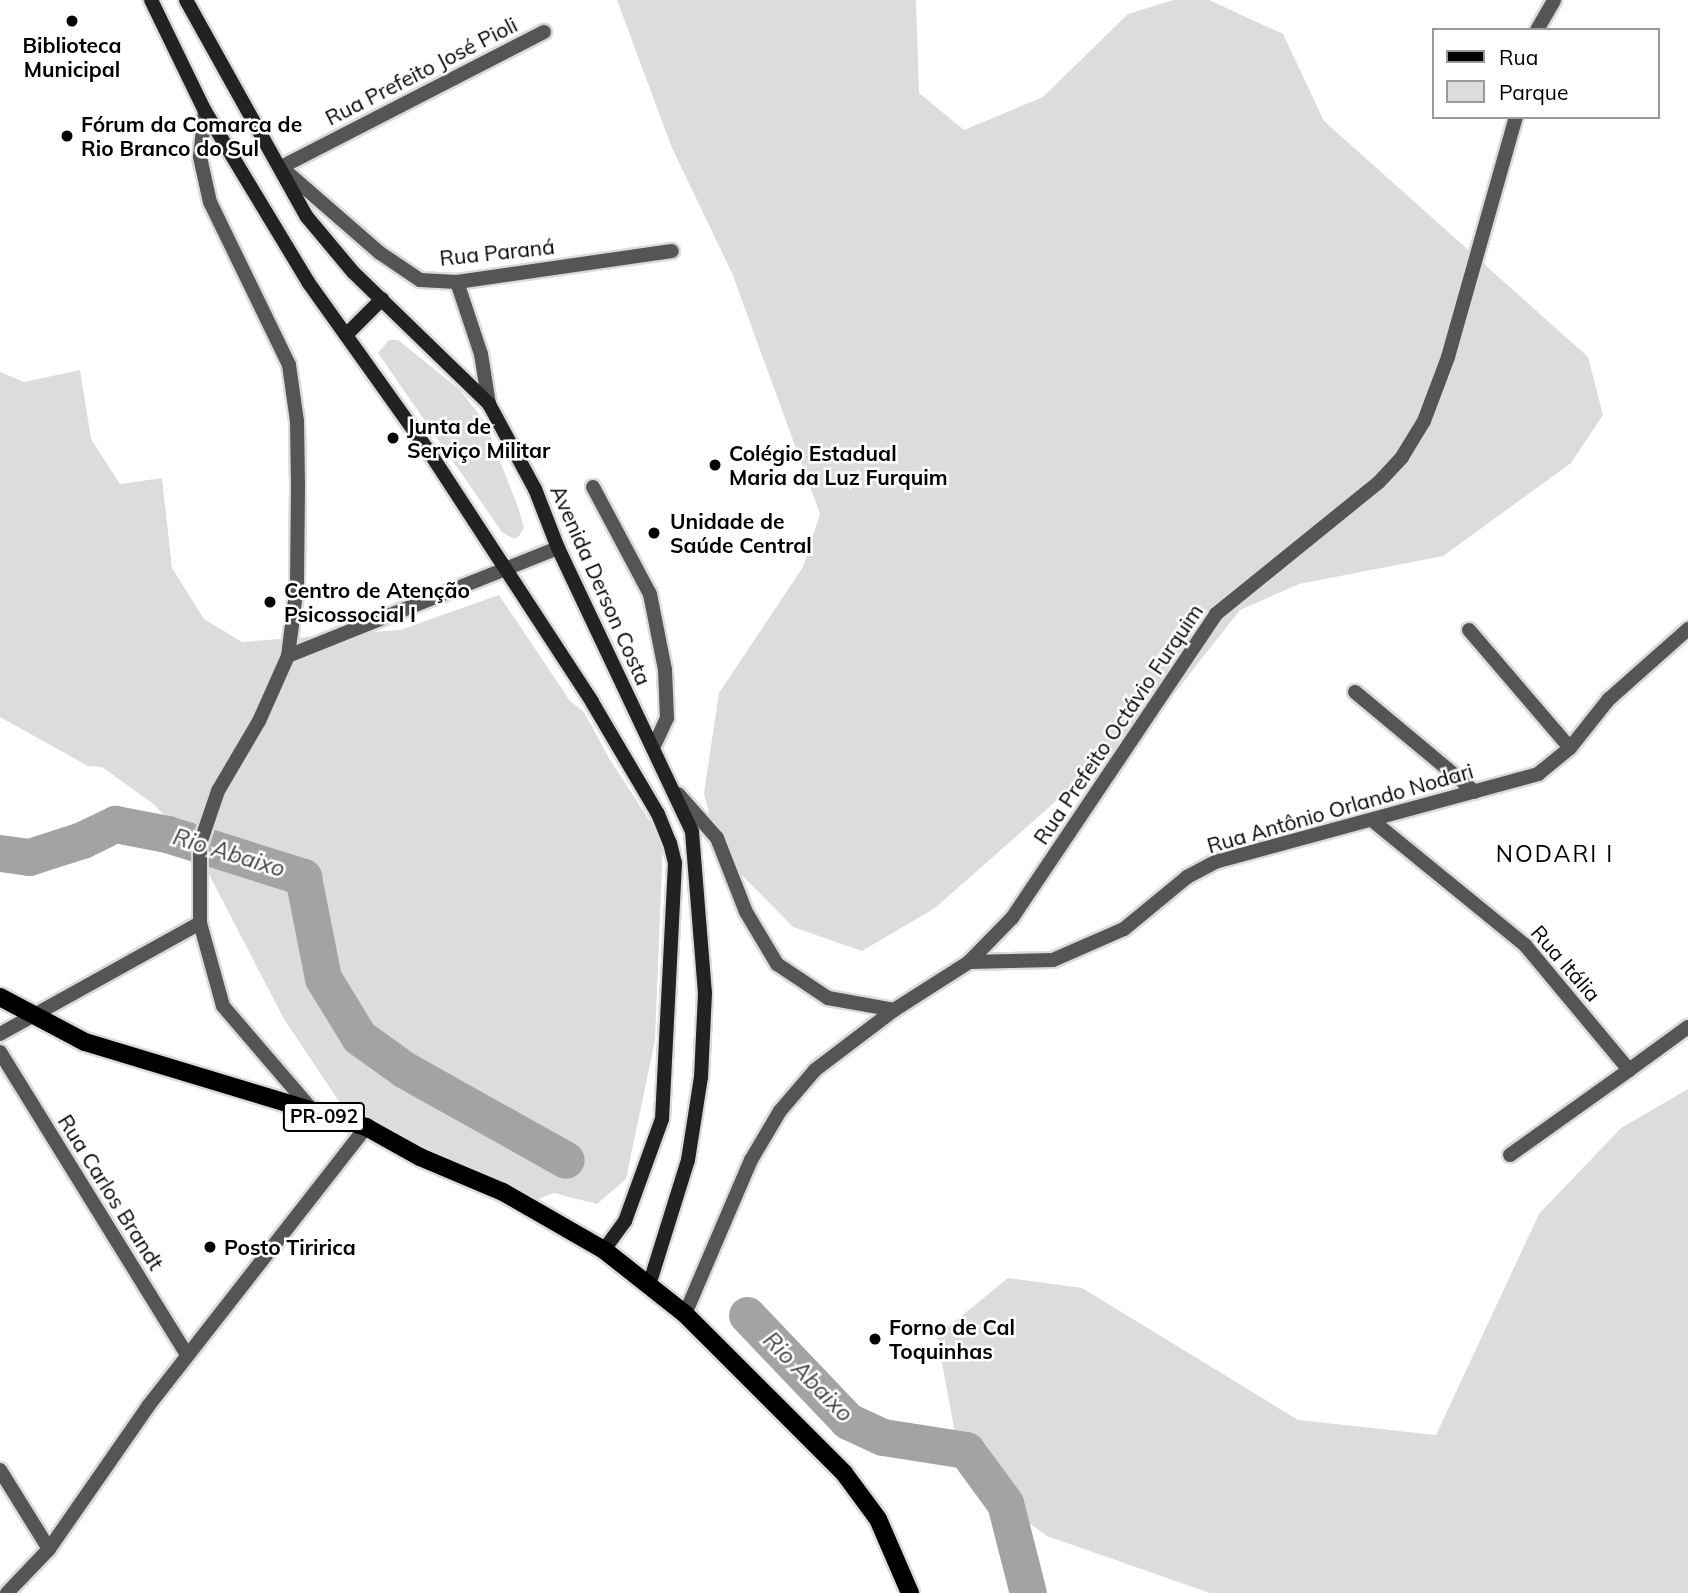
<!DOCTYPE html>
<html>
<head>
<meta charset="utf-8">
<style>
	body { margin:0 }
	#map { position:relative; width:1688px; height:1593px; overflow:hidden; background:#fff; font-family:Mulish,sans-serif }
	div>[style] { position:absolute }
	.green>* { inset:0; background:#dcdcdc }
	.river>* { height:37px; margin:-18.5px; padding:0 18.5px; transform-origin:18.5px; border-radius:18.5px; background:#a3a3a3 }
	.roads { filter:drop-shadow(2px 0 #dbdbdb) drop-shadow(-2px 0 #dbdbdb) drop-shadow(0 2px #dbdbdb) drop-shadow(0 -2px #dbdbdb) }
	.minor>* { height:14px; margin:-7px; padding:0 7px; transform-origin:7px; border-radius:7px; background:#555 }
	.tertiary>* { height:14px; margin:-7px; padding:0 7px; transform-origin:7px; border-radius:7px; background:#555 }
	.secondary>* { height:14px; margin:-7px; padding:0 7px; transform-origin:7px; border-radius:7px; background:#222 }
	.primary>* { height:18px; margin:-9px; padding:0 9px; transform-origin:9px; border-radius:9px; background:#000 }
	.dots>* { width:19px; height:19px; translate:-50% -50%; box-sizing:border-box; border:4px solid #fff; border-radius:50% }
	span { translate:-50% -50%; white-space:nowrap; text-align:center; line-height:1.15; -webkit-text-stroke:5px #fff; paint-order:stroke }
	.shield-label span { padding:2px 5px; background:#fff; border:2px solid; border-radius:5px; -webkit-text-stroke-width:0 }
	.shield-label { font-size:19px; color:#000; font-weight:700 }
	.poi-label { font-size:21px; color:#000; font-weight:700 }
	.left { translate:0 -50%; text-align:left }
	.street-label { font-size:21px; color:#000 }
	.water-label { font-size:23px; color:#444; font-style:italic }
	.neighbourhood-label { font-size:23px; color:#000; letter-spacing:2px }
	.legend { position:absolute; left:1432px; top:28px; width:228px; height:91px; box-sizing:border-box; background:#fff; border:2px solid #999; margin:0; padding:9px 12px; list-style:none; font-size:21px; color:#000 }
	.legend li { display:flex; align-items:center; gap:14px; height:35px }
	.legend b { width:35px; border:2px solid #999 }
</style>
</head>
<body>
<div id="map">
	<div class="green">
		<div style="clip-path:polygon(617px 0,916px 0,919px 93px,964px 130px,1043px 97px,1128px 14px,1173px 0,1209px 0,1283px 34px,1324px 121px,1588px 357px,1603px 415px,1571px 463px,1443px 556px,1299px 584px,1240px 610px,1166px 704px,935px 908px,862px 951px,793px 927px,719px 852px,704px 793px,719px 693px,803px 567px,820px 514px,732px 273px,672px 148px)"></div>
		<div style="clip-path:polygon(389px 340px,398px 340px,460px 390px,484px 421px,518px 507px,524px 528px,519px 536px,514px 539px,502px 532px,378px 353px)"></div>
		<div style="clip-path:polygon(80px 370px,91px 439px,120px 484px,162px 478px,172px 568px,204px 619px,242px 642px,400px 630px,499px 595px,570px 701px,584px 712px,610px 760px,663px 841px,655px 1040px,626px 1179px,597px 1204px,554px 1193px,538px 1199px,444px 1171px,338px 1100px,284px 1019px,200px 857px,155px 805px,102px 767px,88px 766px,0 717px,0 372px,24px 382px)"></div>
		<div style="clip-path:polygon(1688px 1089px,1688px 1593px,1210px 1593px,1047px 1536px,963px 1476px,937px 1336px,1008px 1278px,1082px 1288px,1298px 1420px,1436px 1435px,1539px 1214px,1621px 1128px)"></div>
	</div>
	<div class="river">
		<div style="left:0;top:853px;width:29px;rotate:8deg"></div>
		<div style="left:29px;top:857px;width:56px;rotate:-17.8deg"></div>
		<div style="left:82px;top:840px;width:37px;rotate:-26deg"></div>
		<div style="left:115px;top:824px;width:53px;rotate:10.9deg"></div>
		<div style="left:167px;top:834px;width:143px;rotate:17.5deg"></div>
		<div style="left:303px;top:877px;width:103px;rotate:78.8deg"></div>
		<div style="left:323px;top:978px;width:69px;rotate:58.6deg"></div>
		<div style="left:359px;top:1037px;width:57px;rotate:35.7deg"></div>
		<div style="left:405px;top:1070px;width:184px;rotate:29.2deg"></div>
		<div style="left:747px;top:1315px;width:146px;rotate:46.4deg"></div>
		<div style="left:848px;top:1421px;width:38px;rotate:25deg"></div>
		<div style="left:883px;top:1437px;width:84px;rotate:8.9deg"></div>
		<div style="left:966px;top:1450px;width:66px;rotate:53.7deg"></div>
		<div style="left:1005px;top:1503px;width:93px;rotate:75.7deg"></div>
	</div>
	<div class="roads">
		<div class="minor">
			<div style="left:544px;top:32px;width:296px;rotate:152.8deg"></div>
			<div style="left:281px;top:167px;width:131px;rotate:41deg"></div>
			<div style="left:380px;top:253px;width:48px;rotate:34deg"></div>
			<div style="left:420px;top:280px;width:37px;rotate:3deg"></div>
			<div style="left:457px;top:282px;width:217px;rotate:-8.2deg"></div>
			<div style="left:457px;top:282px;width:76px;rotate:71.6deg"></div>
			<div style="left:481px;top:354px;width:51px;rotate:80.9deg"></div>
			<div style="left:593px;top:487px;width:121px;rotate:62deg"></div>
			<div style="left:650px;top:594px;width:77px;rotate:78.8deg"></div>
			<div style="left:665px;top:670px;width:48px;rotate:87.6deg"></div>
			<div style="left:667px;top:718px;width:33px;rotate:115deg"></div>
			<div style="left:1469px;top:630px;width:155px;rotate:49.4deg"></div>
			<div style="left:1355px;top:692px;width:156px;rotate:39.8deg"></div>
			<div style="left:678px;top:794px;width:59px;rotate:48.4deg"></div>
			<div style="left:717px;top:838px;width:79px;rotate:68.6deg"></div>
			<div style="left:746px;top:912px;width:61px;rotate:59.2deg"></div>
			<div style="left:777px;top:964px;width:61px;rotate:33.7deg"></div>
			<div style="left:828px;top:998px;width:67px;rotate:10.3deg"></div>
			<div style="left:1373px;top:821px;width:196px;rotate:39.2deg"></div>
			<div style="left:1525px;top:945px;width:163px;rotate:50.2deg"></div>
			<div style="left:1629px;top:1070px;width:73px;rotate:-36.1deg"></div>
			<div style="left:969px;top:962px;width:84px;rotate:-1.4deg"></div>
			<div style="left:1053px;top:960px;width:77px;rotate:-23.6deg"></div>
			<div style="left:1124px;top:929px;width:82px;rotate:-39.5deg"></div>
			<div style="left:1187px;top:877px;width:32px;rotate:-28deg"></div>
			<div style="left:1215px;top:862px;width:335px;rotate:-15.2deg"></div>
			<div style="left:1538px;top:774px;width:41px;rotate:-39.1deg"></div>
			<div style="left:1570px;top:748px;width:63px;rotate:-51.5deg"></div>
			<div style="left:1609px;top:699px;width:106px;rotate:-41.5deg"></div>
			<div style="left:0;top:1034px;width:229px;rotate:-29deg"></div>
			<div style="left:0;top:1052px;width:356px;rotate:58.3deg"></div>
			<div style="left:1510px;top:1155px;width:146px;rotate:-35.5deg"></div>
			<div style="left:0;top:1470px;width:93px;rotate:58.2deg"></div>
		</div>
		<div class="tertiary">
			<div style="left:1537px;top:30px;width:34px;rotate:-60deg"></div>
			<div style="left:205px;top:111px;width:46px;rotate:96.2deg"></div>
			<div style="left:200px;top:157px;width:46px;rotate:77.5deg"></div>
			<div style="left:210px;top:202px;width:181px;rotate:64.1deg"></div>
			<div style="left:289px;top:365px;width:57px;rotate:81.9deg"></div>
			<div style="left:297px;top:421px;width:66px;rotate:89.1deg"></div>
			<div style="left:298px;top:487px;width:98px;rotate:90.6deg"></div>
			<div style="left:297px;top:585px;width:72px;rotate:97.2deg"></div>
			<div style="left:288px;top:656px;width:71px;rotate:114deg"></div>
			<div style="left:259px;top:721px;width:81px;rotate:120.4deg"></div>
			<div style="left:218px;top:791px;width:56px;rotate:108.8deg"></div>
			<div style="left:200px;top:844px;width:79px;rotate:90deg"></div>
			<div style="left:200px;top:923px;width:86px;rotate:74.5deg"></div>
			<div style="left:223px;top:1006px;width:138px;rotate:49.4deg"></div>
			<div style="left:288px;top:656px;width:291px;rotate:-21.8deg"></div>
			<div style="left:685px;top:1314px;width:168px;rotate:-66.8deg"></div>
			<div style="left:751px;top:1160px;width:57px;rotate:-59.4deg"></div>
			<div style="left:780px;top:1111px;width:54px;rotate:-49.5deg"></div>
			<div style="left:815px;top:1070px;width:99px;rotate:-37.2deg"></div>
			<div style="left:894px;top:1010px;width:89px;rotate:-32.6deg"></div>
			<div style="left:969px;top:962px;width:62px;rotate:-45.7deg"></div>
			<div style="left:1012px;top:918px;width:366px;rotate:-56.1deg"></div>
			<div style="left:1216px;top:614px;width:210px;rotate:-39deg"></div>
			<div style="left:1379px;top:482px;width:34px;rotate:-47deg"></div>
			<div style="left:1402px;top:457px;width:42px;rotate:-58.6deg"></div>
			<div style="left:1424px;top:421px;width:68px;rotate:-69.4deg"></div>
			<div style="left:1448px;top:357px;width:249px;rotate:-74.2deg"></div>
			<div style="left:7px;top:1593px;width:61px;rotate:-46.3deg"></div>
			<div style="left:49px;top:1549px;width:175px;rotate:-55.2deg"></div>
			<div style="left:149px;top:1405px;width:353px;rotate:-52deg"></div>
		</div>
		<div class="secondary">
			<div style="left:151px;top:0;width:123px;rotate:64.1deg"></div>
			<div style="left:205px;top:111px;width:200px;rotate:58.9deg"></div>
			<div style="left:308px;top:282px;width:206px;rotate:54.5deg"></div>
			<div style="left:428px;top:450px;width:301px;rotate:56.9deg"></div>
			<div style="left:592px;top:702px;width:130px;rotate:59.5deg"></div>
			<div style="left:658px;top:814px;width:31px;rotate:68deg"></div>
			<div style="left:670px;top:843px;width:21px;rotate:76deg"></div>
			<div style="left:675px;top:863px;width:256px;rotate:92.9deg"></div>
			<div style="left:662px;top:1119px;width:109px;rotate:109.9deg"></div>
			<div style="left:625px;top:1221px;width:36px;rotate:126deg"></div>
			<div style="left:186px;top:0;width:248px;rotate:60.9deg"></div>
			<div style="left:307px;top:217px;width:72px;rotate:50.1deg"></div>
			<div style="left:353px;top:272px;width:190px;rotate:44.1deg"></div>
			<div style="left:489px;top:404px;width:97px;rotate:61.6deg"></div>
			<div style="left:535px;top:489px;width:63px;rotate:68.7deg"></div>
			<div style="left:558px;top:548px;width:314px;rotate:64.7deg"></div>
			<div style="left:692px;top:832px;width:162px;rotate:85.4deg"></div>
			<div style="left:705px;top:993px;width:84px;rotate:92.7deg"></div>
			<div style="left:701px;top:1077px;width:84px;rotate:98.9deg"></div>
			<div style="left:688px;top:1160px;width:128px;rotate:107.3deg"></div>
			<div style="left:346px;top:335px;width:51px;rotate:-45deg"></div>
		</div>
		<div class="primary">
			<div style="left:0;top:997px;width:96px;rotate:27.9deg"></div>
			<div style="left:85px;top:1042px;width:294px;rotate:16.8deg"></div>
			<div style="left:366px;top:1127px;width:62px;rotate:29.1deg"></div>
			<div style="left:420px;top:1157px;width:90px;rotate:22.9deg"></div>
			<div style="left:503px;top:1192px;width:116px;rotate:29.9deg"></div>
			<div style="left:604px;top:1250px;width:103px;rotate:38.3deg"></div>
			<div style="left:685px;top:1314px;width:225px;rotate:45deg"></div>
			<div style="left:844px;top:1473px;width:57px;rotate:53.5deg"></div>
			<div style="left:878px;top:1519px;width:81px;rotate:66.6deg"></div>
		</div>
	</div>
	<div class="dots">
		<div style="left:72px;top:21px;background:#000"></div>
		<div style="left:67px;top:136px;background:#000"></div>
		<div style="left:393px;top:438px;background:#000"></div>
		<div style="left:715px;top:465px;background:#000"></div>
		<div style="left:654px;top:533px;background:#000"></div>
		<div style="left:270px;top:602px;background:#000"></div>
		<div style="left:210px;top:1247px;background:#000"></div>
		<div style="left:875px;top:1339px;background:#000"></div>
	</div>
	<div class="shield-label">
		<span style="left:324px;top:1117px">PR-092</span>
	</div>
	<div class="poi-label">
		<span style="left:72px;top:57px">Biblioteca<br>Municipal</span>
		<span class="left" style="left:81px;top:136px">Fórum da Comarca de<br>Rio Branco do Sul</span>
		<span class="left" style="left:407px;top:438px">Junta de<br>Serviço Militar</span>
		<span class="left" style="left:729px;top:465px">Colégio Estadual<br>Maria da Luz Furquim</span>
		<span class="left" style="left:670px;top:533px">Unidade de<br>Saúde Central</span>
		<span class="left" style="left:284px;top:602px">Centro de Atenção<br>Psicossocial I</span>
		<span class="left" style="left:224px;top:1247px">Posto Tiririca</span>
		<span class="left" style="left:889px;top:1339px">Forno de Cal<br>Toquinhas</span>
	</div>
	<div class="street-label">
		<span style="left:421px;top:71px;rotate:-27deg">Rua Prefeito José Pioli</span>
		<span style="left:497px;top:252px;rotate:-6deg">Rua Paraná</span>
		<span style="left:601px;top:585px;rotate:66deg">Avenida Derson Costa</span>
		<span style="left:1118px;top:724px;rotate:-56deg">Rua Prefeito Octávio Furquim</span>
		<span style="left:1340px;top:808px;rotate:-16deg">Rua Antônio Orlando Nodari</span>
		<span style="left:1566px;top:963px;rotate:49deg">Rua Itália</span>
		<span style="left:111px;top:1192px;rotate:58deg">Rua Carlos Brandt</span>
	</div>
	<div class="water-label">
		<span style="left:229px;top:853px;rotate:17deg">Rio Abaixo</span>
		<span style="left:808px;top:1377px;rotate:45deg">Rio Abaixo</span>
	</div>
	<div class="neighbourhood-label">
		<span style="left:1555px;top:854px">NODARI I</span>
	</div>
	<ul class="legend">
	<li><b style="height:9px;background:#000"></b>Rua</li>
	<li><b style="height:19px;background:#dcdcdc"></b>Parque</li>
	</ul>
</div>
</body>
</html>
